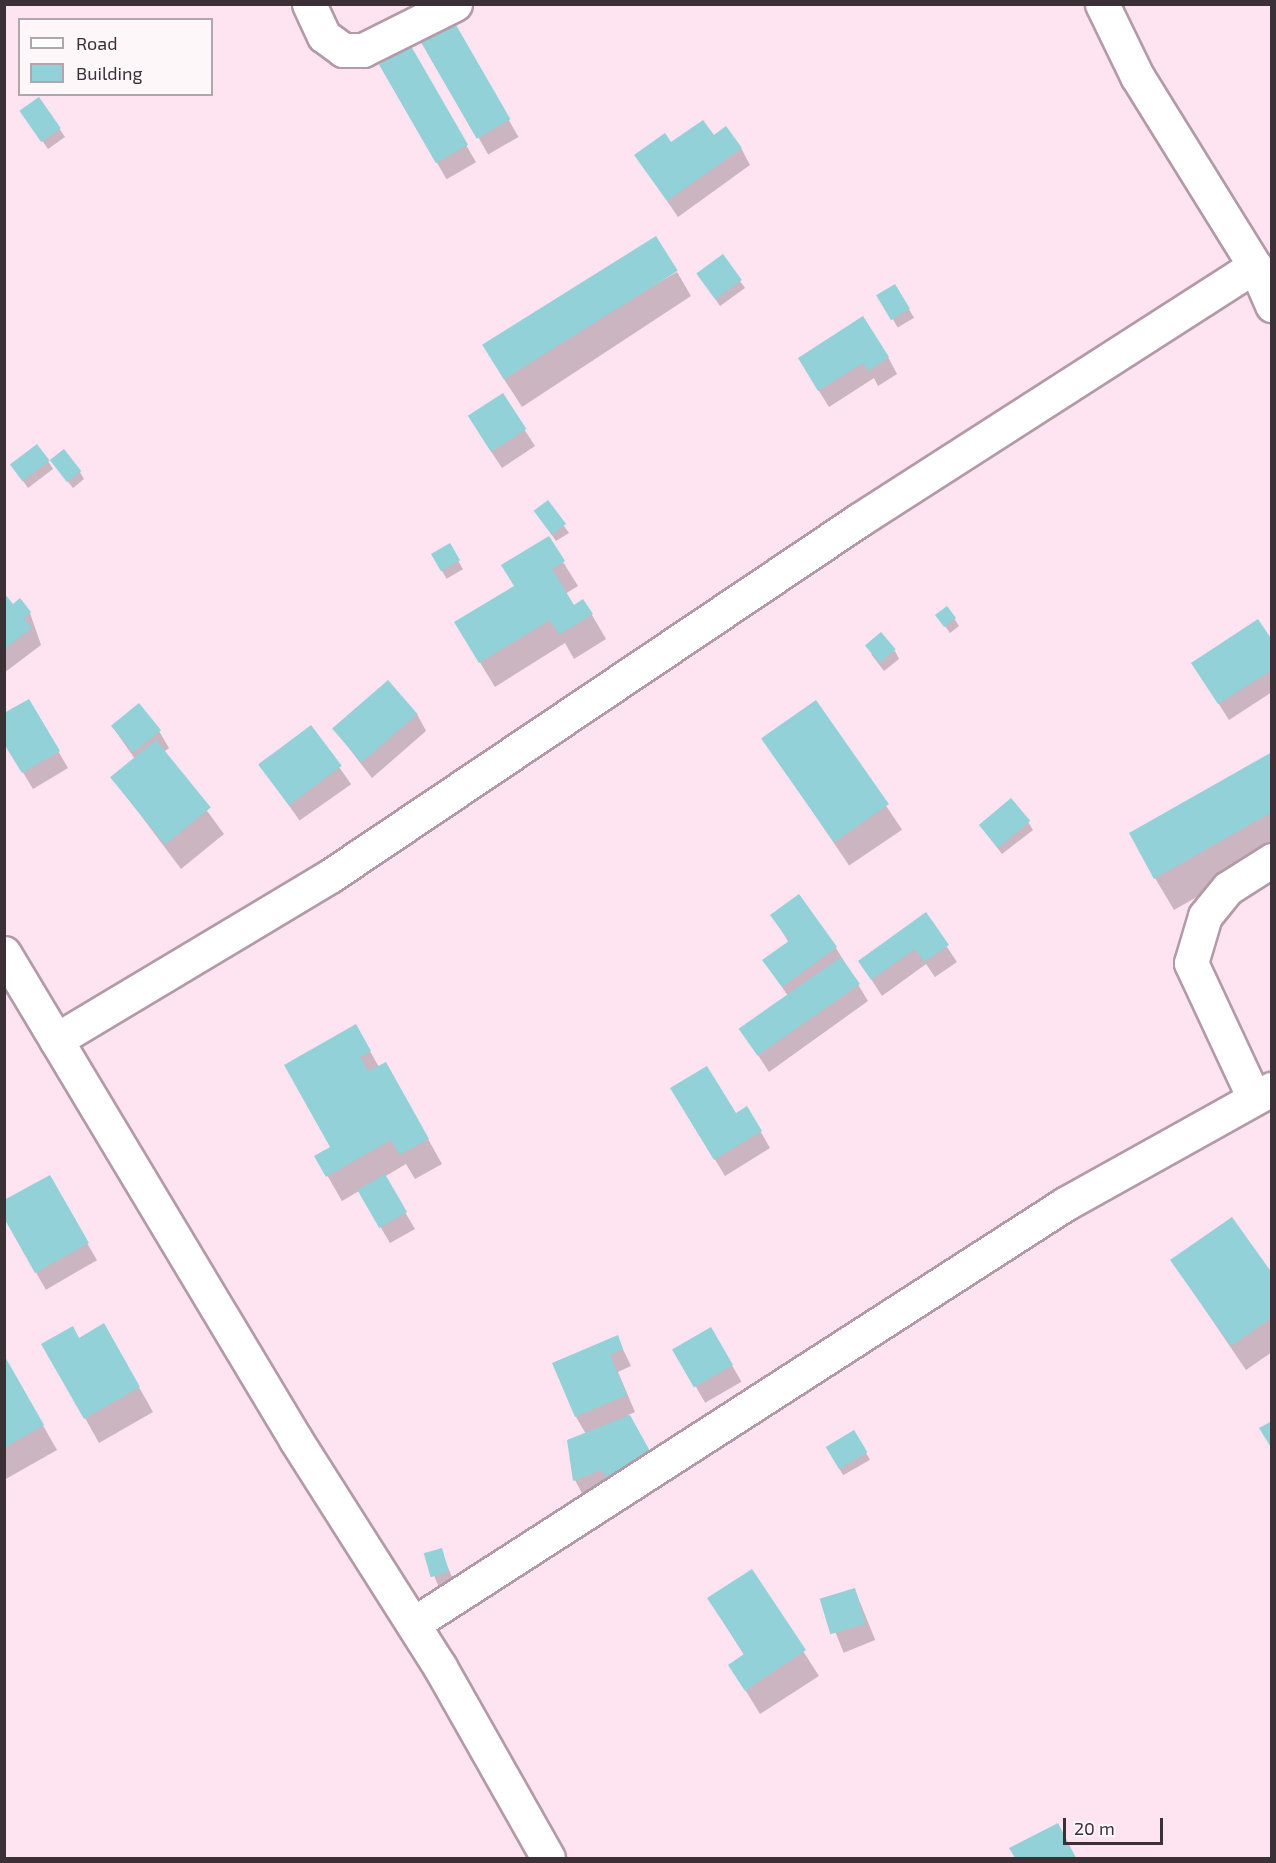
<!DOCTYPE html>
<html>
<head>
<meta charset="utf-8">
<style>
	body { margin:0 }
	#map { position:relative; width:1276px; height:1863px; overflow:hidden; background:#fee3f0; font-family:"Exo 2",sans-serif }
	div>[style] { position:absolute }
	.shadow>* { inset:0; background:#0003; transform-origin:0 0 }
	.building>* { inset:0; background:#91d1d7; transform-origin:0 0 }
	.roads { filter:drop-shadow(2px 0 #b39aa6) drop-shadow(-2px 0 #b39aa6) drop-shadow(0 2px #b39aa6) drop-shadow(0 -2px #b39aa6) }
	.minor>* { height:33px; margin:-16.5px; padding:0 16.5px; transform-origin:16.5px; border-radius:16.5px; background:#fff }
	span { translate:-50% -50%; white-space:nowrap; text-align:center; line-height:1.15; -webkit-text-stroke:5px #fdf7fa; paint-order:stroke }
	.frame { position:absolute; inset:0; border:6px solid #3a3035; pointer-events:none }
	.legend { position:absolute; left:18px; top:18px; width:195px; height:78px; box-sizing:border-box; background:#fdf7fa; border:2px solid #afa7ab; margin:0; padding:8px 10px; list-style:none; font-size:18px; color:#3a3035 }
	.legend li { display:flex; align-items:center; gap:12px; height:30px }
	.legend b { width:30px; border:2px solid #afa7ab }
	.scale { position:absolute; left:1063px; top:1818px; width:100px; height:27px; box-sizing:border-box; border:3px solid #3a3035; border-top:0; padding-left:8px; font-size:18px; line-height:21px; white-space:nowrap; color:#3a3035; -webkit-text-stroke:4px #fdf7fa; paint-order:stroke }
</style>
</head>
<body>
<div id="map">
	<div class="shadow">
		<div style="left:451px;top:20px;width:135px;height:35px;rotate:60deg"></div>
		<div style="left:410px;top:48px;width:132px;height:34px;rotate:60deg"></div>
		<div style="clip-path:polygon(39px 99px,65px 137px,48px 149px,27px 119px)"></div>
		<div style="clip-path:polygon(713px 137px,741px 148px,750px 165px,678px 217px,636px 155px)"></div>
		<div style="clip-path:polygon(677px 272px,691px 296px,522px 407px,500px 373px)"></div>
		<div style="clip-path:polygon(703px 281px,740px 281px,745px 288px,720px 306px)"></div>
		<div style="left:895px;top:286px;width:37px;height:19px;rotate:59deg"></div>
		<div style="clip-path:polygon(888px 357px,897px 374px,878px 386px,874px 378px,829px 407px,809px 375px)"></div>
		<div style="clip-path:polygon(502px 395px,535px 446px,502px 468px,479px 433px)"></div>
		<div style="clip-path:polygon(48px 461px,53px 469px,28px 488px,12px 465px)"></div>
		<div style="clip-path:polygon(57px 468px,80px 472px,84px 479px,73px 488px)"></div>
		<div style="clip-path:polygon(547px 502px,569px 533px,556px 541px,540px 518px)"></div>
		<div style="left:449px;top:545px;width:28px;height:19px;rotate:60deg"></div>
		<div style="clip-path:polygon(563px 562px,578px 586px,565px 594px,573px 607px,592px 615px,606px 639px,574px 659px,565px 643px,495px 687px,456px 623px)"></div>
		<div style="clip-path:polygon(4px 595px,13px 606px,20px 600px,30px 613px,41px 645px,4px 673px)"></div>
		<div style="clip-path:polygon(937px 615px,954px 618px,959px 626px,950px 633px)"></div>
		<div style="clip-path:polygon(1272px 643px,1272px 692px,1229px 720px,1203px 679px)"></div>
		<div style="clip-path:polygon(895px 651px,899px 659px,884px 671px,871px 654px)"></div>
		<div style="clip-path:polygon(29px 701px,68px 768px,33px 789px,4px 741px)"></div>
		<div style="left:816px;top:702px;width:154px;height:64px;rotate:56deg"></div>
		<div style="clip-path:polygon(417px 714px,426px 731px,372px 778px,334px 729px)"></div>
		<div style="clip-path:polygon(112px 726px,159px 731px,169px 748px,164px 752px,224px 834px,181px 869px,112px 777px,135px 759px)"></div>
		<div style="left:311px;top:727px;width:70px;height:63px;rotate:55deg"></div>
		<div style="clip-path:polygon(1272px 754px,1272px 854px,1174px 910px,1155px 878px)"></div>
		<div style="clip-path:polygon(1028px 822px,1033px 830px,1002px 854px,985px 832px)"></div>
		<div style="clip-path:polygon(925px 914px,957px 962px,935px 977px,926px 964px,882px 996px,860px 962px)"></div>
		<div style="clip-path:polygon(772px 915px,836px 948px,868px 1001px,769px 1072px,741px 1029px,788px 996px,764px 960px,789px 943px)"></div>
		<div style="clip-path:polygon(356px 1027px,379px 1067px,386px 1064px,442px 1164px,415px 1179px,406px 1164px,384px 1177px,415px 1229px,390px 1243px,359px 1191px,342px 1201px,316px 1156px,332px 1148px)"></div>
		<div style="clip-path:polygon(682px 1105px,736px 1115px,747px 1108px,770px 1148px,725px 1176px)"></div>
		<div style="left:49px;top:1177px;width:96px;height:59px;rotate:60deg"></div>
		<div style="clip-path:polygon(1172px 1261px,1272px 1276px,1272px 1352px,1246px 1370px)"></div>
		<div style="left:711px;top:1329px;width:61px;height:42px;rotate:60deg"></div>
		<div style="clip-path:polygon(617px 1337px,631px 1366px,618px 1372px,635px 1412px,628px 1415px,659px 1470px,584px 1497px,575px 1480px,586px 1434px,576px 1417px)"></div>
		<div style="clip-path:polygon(44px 1344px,118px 1350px,153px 1412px,99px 1443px)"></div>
		<div style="clip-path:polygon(4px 1357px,57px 1450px,4px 1480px)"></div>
		<div style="left:854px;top:1432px;width:32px;height:31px;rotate:60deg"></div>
		<div style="left:441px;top:1550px;width:32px;height:16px;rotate:68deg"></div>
		<div style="clip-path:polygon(752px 1571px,819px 1676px,760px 1714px,730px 1665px,744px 1655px,709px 1599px)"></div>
		<div style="left:855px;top:1590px;width:54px;height:34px;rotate:68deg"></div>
		<div style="clip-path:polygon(1067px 1842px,1076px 1858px,1016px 1858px,1011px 1849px)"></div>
	</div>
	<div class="building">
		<div style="left:452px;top:18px;width:117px;height:39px;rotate:60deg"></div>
		<div style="left:411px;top:46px;width:114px;height:37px;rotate:60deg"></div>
		<div style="left:39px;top:97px;width:38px;height:24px;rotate:55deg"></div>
		<div style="clip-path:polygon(703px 120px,714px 135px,726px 126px,742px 148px,667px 201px,634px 155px,665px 133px,671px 142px)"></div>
		<div style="left:656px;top:236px;width:41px;height:205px;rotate:58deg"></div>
		<div style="left:723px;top:254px;width:32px;height:33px;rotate:54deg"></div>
		<div style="left:895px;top:284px;width:29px;height:22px;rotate:59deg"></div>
		<div style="clip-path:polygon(863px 316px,889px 357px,868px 371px,863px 363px,818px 391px,798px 358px)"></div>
		<div style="left:503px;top:393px;width:43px;height:42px;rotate:57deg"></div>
		<div style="left:37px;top:444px;width:21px;height:34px;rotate:53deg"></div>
		<div style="left:64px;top:449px;width:28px;height:18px;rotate:52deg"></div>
		<div style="left:548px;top:500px;width:30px;height:18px;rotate:53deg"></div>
		<div style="clip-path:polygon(549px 536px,565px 561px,552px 569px,574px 605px,583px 599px,593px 614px,559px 635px,550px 620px,479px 663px,454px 622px,514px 586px,501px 565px)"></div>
		<div style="left:450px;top:543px;width:20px;height:22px;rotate:60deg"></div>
		<div style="clip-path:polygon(4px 593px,13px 604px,20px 598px,31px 612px,24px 618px,32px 628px,4px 649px)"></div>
		<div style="left:947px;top:606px;width:15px;height:15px;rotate:53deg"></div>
		<div style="clip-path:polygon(1258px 619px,1272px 640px,1272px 670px,1218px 704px,1191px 663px)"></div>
		<div style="left:881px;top:632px;width:23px;height:21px;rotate:50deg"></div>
		<div style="left:388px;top:680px;width:45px;height:74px;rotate:49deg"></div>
		<div style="clip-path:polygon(29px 699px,60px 751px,22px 773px,4px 744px,4px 713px)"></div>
		<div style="left:816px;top:700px;width:127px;height:67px;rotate:55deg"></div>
		<div style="left:139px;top:703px;width:35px;height:36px;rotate:51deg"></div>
		<div style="left:311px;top:725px;width:51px;height:66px;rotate:53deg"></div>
		<div style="left:156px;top:740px;width:87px;height:59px;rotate:51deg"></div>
		<div style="clip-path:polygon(1272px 752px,1272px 812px,1154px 879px,1129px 833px)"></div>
		<div style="left:1011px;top:798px;width:30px;height:42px;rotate:50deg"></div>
		<div style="clip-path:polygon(799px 894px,837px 947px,782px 987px,762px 960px,789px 941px,770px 915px)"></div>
		<div style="clip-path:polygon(926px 912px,949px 945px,924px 962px,915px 949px,871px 980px,858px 961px)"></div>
		<div style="left:841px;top:957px;width:33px;height:125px;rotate:55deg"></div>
		<div style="clip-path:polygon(356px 1024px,371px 1051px,360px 1057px,368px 1071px,386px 1062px,429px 1139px,399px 1155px,391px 1140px,326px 1177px,314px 1156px,330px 1147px,284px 1065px)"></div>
		<div style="clip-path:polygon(707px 1066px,736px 1113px,747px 1106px,762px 1131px,714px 1160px,670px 1088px)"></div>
		<div style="left:385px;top:1174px;width:44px;height:32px;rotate:60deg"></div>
		<div style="clip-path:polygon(50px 1175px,89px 1243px,35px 1273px,4px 1218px,4px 1200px)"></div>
		<div style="clip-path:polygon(1232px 1217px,1272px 1273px,1272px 1318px,1231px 1346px,1170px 1260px)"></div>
		<div style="clip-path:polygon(104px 1323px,140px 1387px,84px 1419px,41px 1344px,73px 1326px,79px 1338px)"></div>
		<div style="left:711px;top:1327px;width:44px;height:45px;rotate:60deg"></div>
		<div style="clip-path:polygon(618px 1335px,623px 1349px,610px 1355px,627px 1395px,575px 1417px,552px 1363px)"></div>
		<div style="clip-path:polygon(4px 1355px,44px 1425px,4px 1448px)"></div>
		<div style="clip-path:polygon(630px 1415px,651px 1453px,608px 1481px,602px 1470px,573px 1481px,567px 1440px)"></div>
		<div style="clip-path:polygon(1272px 1421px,1272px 1449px,1259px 1428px)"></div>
		<div style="left:854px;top:1430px;width:26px;height:33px;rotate:59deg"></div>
		<div style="left:442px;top:1548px;width:25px;height:19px;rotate:74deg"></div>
		<div style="clip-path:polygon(752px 1569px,806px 1650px,745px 1691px,728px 1665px,744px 1654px,707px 1598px)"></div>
		<div style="left:855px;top:1588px;width:37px;height:37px;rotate:73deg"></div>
		<div style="clip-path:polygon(1058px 1823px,1076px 1858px,1015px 1858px,1009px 1848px)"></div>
	</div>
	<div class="roads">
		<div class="minor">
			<div style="left:309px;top:4px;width:35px;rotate:65deg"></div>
			<div style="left:324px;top:36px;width:24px;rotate:36deg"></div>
			<div style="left:343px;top:50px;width:20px"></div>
			<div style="left:363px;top:50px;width:103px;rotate:-26.6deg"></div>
			<div style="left:1102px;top:4px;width:80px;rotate:64.1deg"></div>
			<div style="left:1137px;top:76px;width:224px;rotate:58.2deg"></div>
			<div style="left:1255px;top:266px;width:43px;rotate:66.4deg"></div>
			<div style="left:4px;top:953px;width:568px;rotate:59.05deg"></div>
			<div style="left:296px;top:1440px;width:269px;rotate:57.6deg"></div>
			<div style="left:440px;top:1667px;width:219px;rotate:60.5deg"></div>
			<div style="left:56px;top:1040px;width:319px;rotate:-30.9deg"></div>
			<div style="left:330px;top:876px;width:638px;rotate:-33.94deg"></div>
			<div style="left:859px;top:520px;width:470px;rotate:-32.7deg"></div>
			<div style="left:1254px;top:1098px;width:149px;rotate:-115deg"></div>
			<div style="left:1191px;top:963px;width:49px;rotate:-73.4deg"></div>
			<div style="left:1205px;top:916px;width:36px;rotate:-51deg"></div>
			<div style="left:1228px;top:888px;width:52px;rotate:-32.5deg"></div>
			<div style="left:413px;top:1624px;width:776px;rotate:-32.79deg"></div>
			<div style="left:1065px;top:1204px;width:237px;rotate:-29.1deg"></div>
		</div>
	</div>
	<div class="frame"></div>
	<ul class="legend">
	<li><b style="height:8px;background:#fff"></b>Road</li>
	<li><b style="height:16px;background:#91d1d7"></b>Building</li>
	</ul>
	<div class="scale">20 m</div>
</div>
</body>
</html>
